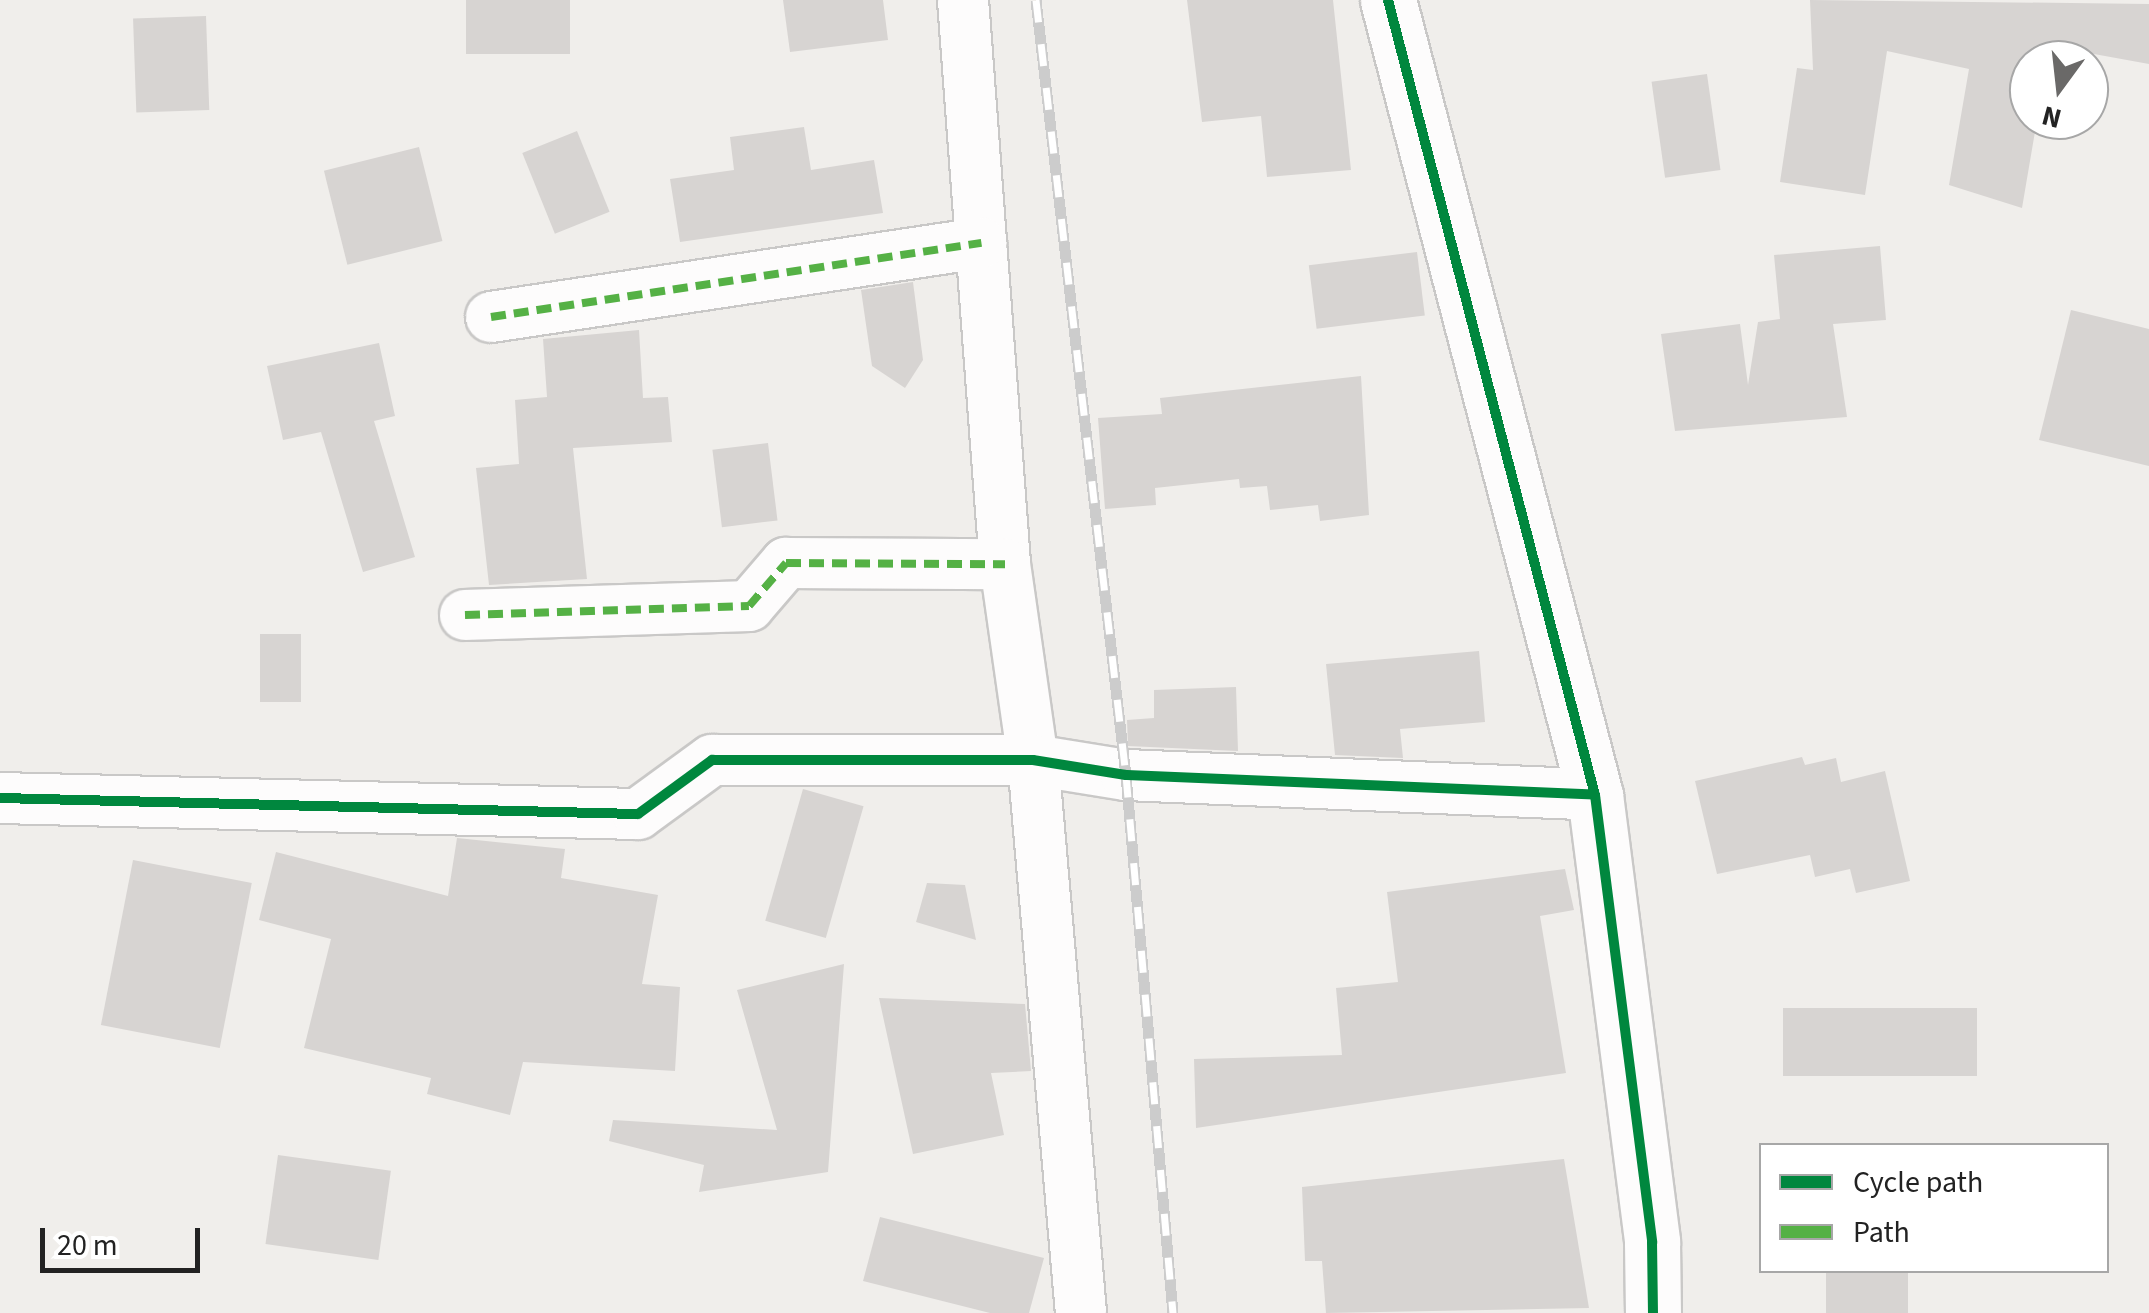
<!DOCTYPE html>
<html>
<head>
<meta charset="utf-8">
<style>
	body { margin:0 }
	#map { position:relative; width:2149px; height:1313px; overflow:hidden; background:#f0eeeb; font-family:"Source Sans 3",sans-serif }
	div>[style] { position:absolute }
	.building>* { inset:0; background:#d7d4d2; transform-origin:0 0 }
	.roads { filter:drop-shadow(2px 0 #c9c8c7) drop-shadow(-2px 0 #c9c8c7) drop-shadow(0 2px #c9c8c7) drop-shadow(0 -2px #c9c8c7) }
	.minor>* { height:50px; margin:-25px; padding:0 25px; transform-origin:25px; border-radius:25px; background:#fdfcfc }
	.tertiary>* { height:55px; margin:-27.5px; padding:0 27.5px; transform-origin:27.5px; border-radius:27.5px; background:#fdfcfc }
	.rail>* { height:11px; margin-top:-5.5px; transform-origin:0; background:repeating-linear-gradient(90deg,#fff 0 22px,#ccc 0 44px); box-sizing:border-box; border-block:2px solid #ccc }
	.quiet>* { height:8px; margin-top:-4px; transform-origin:0; background:repeating-linear-gradient(90deg,#55b145 0 15px,transparent 0 23px) }
	.cycleway>* { height:10px; margin:-5px; padding:0 5px; transform-origin:5px; border-radius:5px; background:#00873e }
	span { translate:-50% -50%; white-space:nowrap; text-align:center; line-height:1.15; -webkit-text-stroke:9px #fff; paint-order:stroke }
	.legend { position:absolute; left:1759px; top:1143px; width:350px; height:130px; box-sizing:border-box; background:#fff; border:2px solid #a7a7a7; margin:0; padding:12px 18px; list-style:none; font-size:30px; color:#222 }
	.legend li { display:flex; align-items:center; gap:20px; height:50px }
	.legend b { width:50px; border:2px solid #a7a7a7 }
	.north { position:absolute; left:2009px; top:40px; width:100px; height:100px; box-sizing:border-box; background:#fff; border:2px solid #a7a7a7; border-radius:50%; rotate:195deg; font-size:28px; font-weight:700; line-height:40px; text-align:center; color:#222 }
	.north::after { content:''; display:block; margin:auto; width:35px; height:45px; background:#6a6968; clip-path:polygon(50% 0,100% 100%,50% 72%,0 100%) }
	.scale { position:absolute; left:40px; top:1228px; width:160px; height:45px; box-sizing:border-box; border:5px solid #222; border-top:0; padding-left:12px; font-size:30px; line-height:35px; white-space:nowrap; color:#222; -webkit-text-stroke:8px #fff; paint-order:stroke }
</style>
</head>
<body>
<div id="map">
	<div class="building">
		<div style="left:466px;top:0;width:104px;height:54px"></div>
		<div style="clip-path:polygon(783px 0,883px 0,888px 40px,790px 52px)"></div>
		<div style="clip-path:polygon(1187px 0,1333px 0,1351px 170px,1267px 177px,1261px 116px,1202px 122px)"></div>
		<div style="clip-path:polygon(1810px 0,2149px 4px,2149px 64px,2050px 46px,2047px 60px,2029px 60px,2029px 120px,2037px 120px,2022px 208px,1949px 185px,1969px 69px,1887px 51px,1865px 195px,1780px 182px,1797px 68px,1813px 70px)"></div>
		<div style="left:206px;top:16px;width:94px;height:73px;rotate:88deg"></div>
		<div style="left:1707px;top:74px;width:97px;height:56px;rotate:82deg"></div>
		<div style="clip-path:polygon(804px 127px,811px 170px,874px 160px,883px 213px,680px 242px,670px 179px,734px 170px,730px 137px)"></div>
		<div style="left:577px;top:131px;width:87px;height:59px;rotate:68deg"></div>
		<div style="left:419px;top:147px;width:97px;height:98px;rotate:76deg"></div>
		<div style="clip-path:polygon(1880px 246px,1886px 320px,1833px 324px,1847px 417px,1675px 431px,1661px 334px,1740px 324px,1748px 385px,1758px 322px,1780px 319px,1774px 255px)"></div>
		<div style="left:1417px;top:252px;width:64px;height:109px;rotate:83deg"></div>
		<div style="clip-path:polygon(913px 282px,923px 360px,905px 388px,872px 366px,861px 290px)"></div>
		<div style="clip-path:polygon(2071px 310px,2149px 329px,2149px 466px,2039px 440px)"></div>
		<div style="clip-path:polygon(639px 330px,643px 398px,668px 397px,672px 442px,573px 448px,587px 579px,489px 585px,476px 468px,519px 464px,515px 400px,547px 397px,543px 339px)"></div>
		<div style="clip-path:polygon(379px 343px,395px 416px,374px 421px,415px 557px,363px 572px,321px 432px,283px 440px,267px 366px)"></div>
		<div style="clip-path:polygon(1361px 376px,1369px 515px,1320px 521px,1318px 505px,1270px 510px,1267px 486px,1240px 488px,1239px 479px,1155px 488px,1156px 505px,1105px 509px,1098px 418px,1162px 414px,1160px 398px)"></div>
		<div style="left:768px;top:443px;width:78px;height:56px;rotate:83deg"></div>
		<div style="left:260px;top:634px;width:41px;height:68px"></div>
		<div style="clip-path:polygon(1479px 651px,1485px 722px,1400px 729px,1403px 758px,1335px 755px,1326px 664px)"></div>
		<div style="clip-path:polygon(1236px 687px,1238px 751px,1128px 746px,1127px 720px,1154px 718px,1154px 690px)"></div>
		<div style="clip-path:polygon(1802px 757px,1805px 765px,1836px 758px,1841px 782px,1885px 771px,1910px 881px,1856px 893px,1850px 869px,1815px 877px,1810px 855px,1717px 874px,1695px 781px)"></div>
		<div style="left:803px;top:789px;width:63px;height:137px;rotate:16deg"></div>
		<div style="clip-path:polygon(457px 838px,565px 849px,561px 878px,658px 895px,642px 984px,680px 987px,675px 1071px,523px 1062px,510px 1115px,427px 1094px,431px 1078px,304px 1048px,331px 939px,259px 920px,276px 852px,448px 896px)"></div>
		<div style="left:133px;top:860px;width:121px;height:168px;rotate:11deg"></div>
		<div style="clip-path:polygon(1565px 869px,1574px 910px,1540px 916px,1566px 1073px,1196px 1128px,1194px 1059px,1342px 1055px,1336px 988px,1398px 982px,1387px 892px)"></div>
		<div style="clip-path:polygon(927px 883px,965px 885px,976px 940px,916px 922px)"></div>
		<div style="clip-path:polygon(844px 964px,828px 1172px,699px 1192px,704px 1165px,609px 1141px,613px 1120px,777px 1130px,737px 990px)"></div>
		<div style="clip-path:polygon(879px 998px,1025px 1004px,1031px 1071px,991px 1073px,1004px 1135px,913px 1154px)"></div>
		<div style="left:1783px;top:1008px;width:194px;height:68px"></div>
		<div style="left:278px;top:1155px;width:114px;height:90px;rotate:8deg"></div>
		<div style="clip-path:polygon(1564px 1159px,1589px 1308px,1326px 1313px,1322px 1261px,1305px 1261px,1302px 1187px)"></div>
		<div style="clip-path:polygon(880px 1217px,1044px 1258px,1029px 1313px,990px 1313px,863px 1281px)"></div>
		<div style="left:1826px;top:1270px;width:82px;height:43px"></div>
	</div>
	<div class="roads">
		<div class="minor">
			<div style="left:963px;top:0;width:566px;rotate:85.74deg"></div>
			<div style="left:1005px;top:564px;width:198px;rotate:81.9deg"></div>
			<div style="left:1033px;top:760px;width:555px;rotate:85.04deg"></div>
			<div style="left:491px;top:317px;width:496px;rotate:-8.6deg"></div>
			<div style="left:465px;top:615px;width:284px;rotate:-1.8deg"></div>
			<div style="left:749px;top:606px;width:57px;rotate:-49.3deg"></div>
			<div style="left:786px;top:563px;width:219px;rotate:0.3deg"></div>
			<div style="left:0;top:798px;width:638px;rotate:1.44deg"></div>
			<div style="left:638px;top:814px;width:92px;rotate:-36.1deg"></div>
			<div style="left:712px;top:760px;width:321px"></div>
			<div style="left:1033px;top:760px;width:94px;rotate:9.2deg"></div>
			<div style="left:1126px;top:775px;width:469px;rotate:2.4deg"></div>
		</div>
		<div class="tertiary">
			<div style="left:1388px;top:0;width:822px;rotate:75.41deg"></div>
			<div style="left:1595px;top:795px;width:451px;rotate:82.7deg"></div>
			<div style="left:1652px;top:1242px;width:71px;rotate:89.2deg"></div>
		</div>
	</div>
	<div class="rail">
		<div style="left:1036px;top:0;width:780px;rotate:83.38deg"></div>
		<div style="left:1126px;top:775px;width:540px;rotate:85.01deg"></div>
	</div>
	<div class="quiet">
		<div style="left:491px;top:317px;width:496px;rotate:-8.6deg"></div>
		<div style="left:465px;top:615px;width:284px;rotate:-1.8deg"></div>
		<div style="left:749px;top:606px;width:57px;rotate:-49.3deg"></div>
		<div style="left:786px;top:563px;width:219px;rotate:0.3deg"></div>
	</div>
	<div class="cycleway">
		<div style="left:1388px;top:0;width:822px;rotate:75.41deg"></div>
		<div style="left:1595px;top:795px;width:451px;rotate:82.7deg"></div>
		<div style="left:1652px;top:1242px;width:71px;rotate:89.2deg"></div>
		<div style="left:0;top:798px;width:638px;rotate:1.44deg"></div>
		<div style="left:638px;top:814px;width:92px;rotate:-36.1deg"></div>
		<div style="left:712px;top:760px;width:321px"></div>
		<div style="left:1033px;top:760px;width:94px;rotate:9.2deg"></div>
		<div style="left:1126px;top:775px;width:469px;rotate:2.4deg"></div>
	</div>
	<ul class="legend">
	<li><b style="height:12px;background:#00873e"></b>Cycle path</li>
	<li><b style="height:12px;background:#55b145"></b>Path</li>
	</ul>
	<div class="north">N</div>
	<div class="scale">20 m</div>
</div>
</body>
</html>
